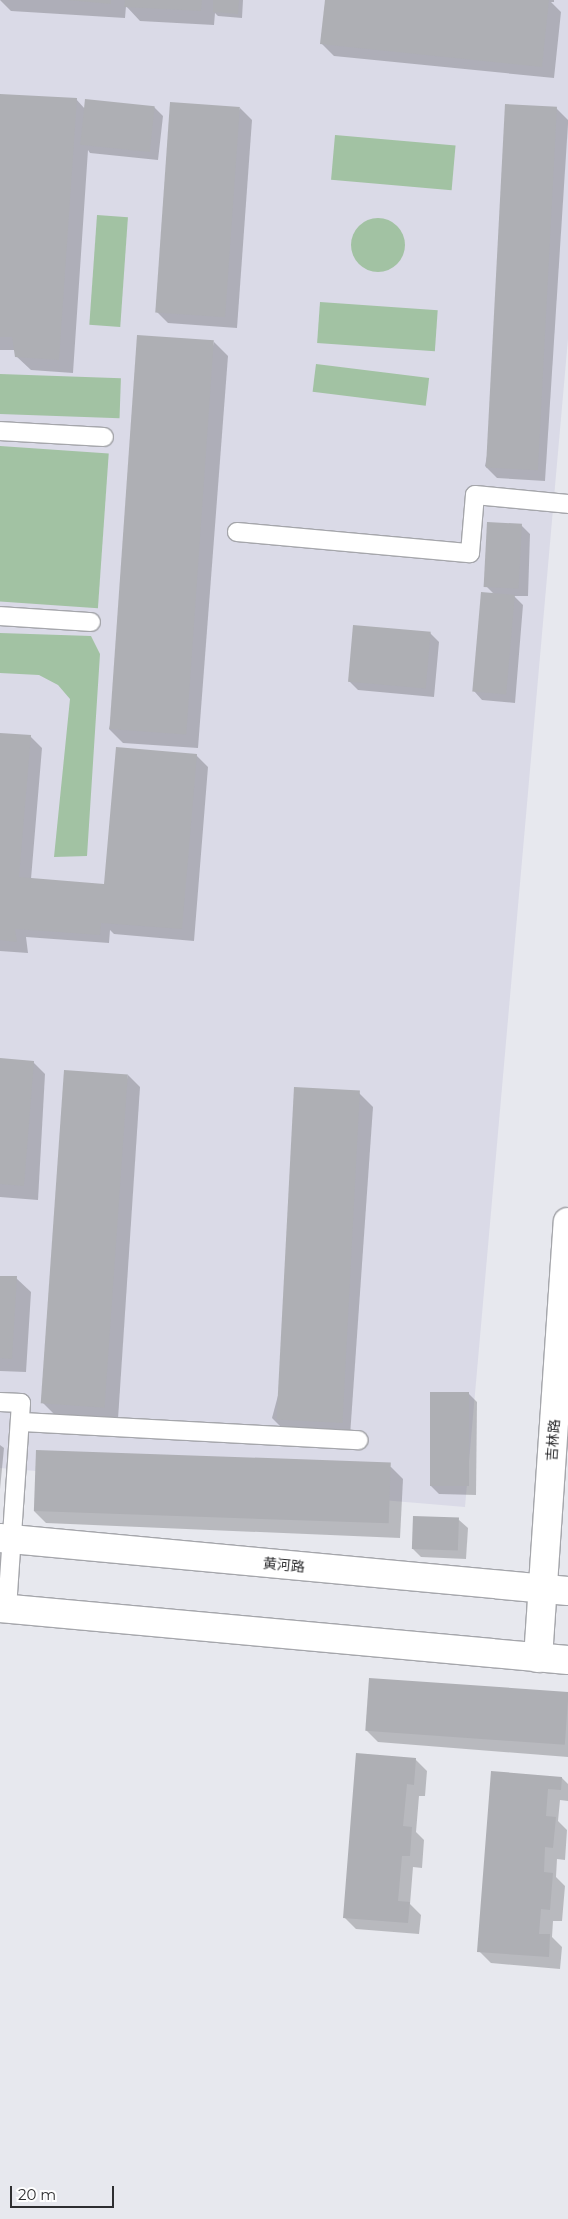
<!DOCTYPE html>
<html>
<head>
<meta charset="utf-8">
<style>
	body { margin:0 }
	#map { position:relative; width:568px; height:2219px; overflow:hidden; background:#e7e8ee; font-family:Montserrat,"Noto Sans SC",sans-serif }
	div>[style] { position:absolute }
	.built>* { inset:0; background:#dadae7 }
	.green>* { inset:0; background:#a2c2a3; transform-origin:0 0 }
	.round { border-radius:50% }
	.shadow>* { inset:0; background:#0003 }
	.building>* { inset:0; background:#aeafb4; transform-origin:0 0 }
	.roads { filter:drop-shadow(1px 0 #a5a6ab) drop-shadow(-1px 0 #a5a6ab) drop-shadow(0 1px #a5a6ab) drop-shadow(0 -1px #a5a6ab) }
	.service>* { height:18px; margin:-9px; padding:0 9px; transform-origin:9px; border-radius:9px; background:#fff }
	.minor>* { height:28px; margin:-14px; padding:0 14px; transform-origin:14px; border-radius:14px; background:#fff }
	span { translate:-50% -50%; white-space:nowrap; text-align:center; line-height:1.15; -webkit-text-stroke:4px #fff; paint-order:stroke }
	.street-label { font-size:14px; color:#2e2e30 }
	.scale { position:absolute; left:10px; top:2186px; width:104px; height:22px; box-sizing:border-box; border:2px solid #2e2e30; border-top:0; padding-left:6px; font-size:15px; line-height:18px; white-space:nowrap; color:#2e2e30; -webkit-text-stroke:4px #fff; paint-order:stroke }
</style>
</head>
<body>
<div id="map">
	<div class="built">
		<div style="clip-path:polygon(0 0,568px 0,568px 339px,465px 1507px,0 1468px)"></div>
	</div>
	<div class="green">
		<div style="left:335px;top:135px;width:121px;height:45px;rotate:5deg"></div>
		<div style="left:97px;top:215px;width:31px;height:110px;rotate:4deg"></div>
		<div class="round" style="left:351px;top:218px;width:54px;height:54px"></div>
		<div style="left:320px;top:302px;width:118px;height:41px;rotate:4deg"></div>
		<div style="left:316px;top:364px;width:114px;height:28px;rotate:7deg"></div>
		<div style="left:0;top:374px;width:121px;height:40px;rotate:2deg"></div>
		<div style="left:0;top:446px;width:109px;height:155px;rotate:4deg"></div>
		<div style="clip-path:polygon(0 633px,91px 636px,100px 654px,87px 856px,54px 857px,70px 699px,58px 685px,39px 675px,0 673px)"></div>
	</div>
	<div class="shadow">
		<div style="clip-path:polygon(0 0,243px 0,242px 18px,218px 16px,215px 13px,214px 25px,140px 21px,126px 6px,125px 18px,11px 11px)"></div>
		<div style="clip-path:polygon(326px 0,554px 0,554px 2px,551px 2px,561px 12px,554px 78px,334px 56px,322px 44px)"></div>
		<div style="clip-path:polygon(0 95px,76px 99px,85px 109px,154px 107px,163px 116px,158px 160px,90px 153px,88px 150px,73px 373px,31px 370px,16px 356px,15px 350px,0 350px)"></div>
		<div style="clip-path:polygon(240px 108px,252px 120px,237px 328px,168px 323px,156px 311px)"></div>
		<div style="clip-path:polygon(556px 108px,568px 120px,568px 124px,545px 481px,497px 478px,485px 466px)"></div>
		<div style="clip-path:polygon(214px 342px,228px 356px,198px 748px,123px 743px,109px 729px)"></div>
		<div style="clip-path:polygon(521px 525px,530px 534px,528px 596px,514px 596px,523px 605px,515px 703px,482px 700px,474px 691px,494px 594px,487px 587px)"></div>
		<div style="clip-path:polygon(430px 633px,439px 642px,434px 697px,358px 690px,349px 681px)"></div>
		<div style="clip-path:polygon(0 734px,30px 736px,42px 748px,31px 879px,106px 885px,196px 755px,208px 767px,194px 941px,114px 934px,110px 930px,109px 943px,26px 937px,28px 953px,0 951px)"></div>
		<div style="clip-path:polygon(0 1060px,33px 1062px,45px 1074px,38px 1200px,0 1197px)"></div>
		<div style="clip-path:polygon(128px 1075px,140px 1087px,118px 1419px,55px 1415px,43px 1403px)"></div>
		<div style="clip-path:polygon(359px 1093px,373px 1107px,350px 1436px,286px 1432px,272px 1418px)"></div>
		<div style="clip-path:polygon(0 1277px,16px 1278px,31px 1292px,26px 1372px,0 1371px)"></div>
		<div style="clip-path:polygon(469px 1394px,477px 1402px,476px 1495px,439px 1494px,430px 1485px)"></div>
		<div style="clip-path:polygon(0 1445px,4px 1448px,0 1489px)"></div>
		<div style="clip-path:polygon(391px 1467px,403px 1479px,400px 1538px,46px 1523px,34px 1511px)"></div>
		<div style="clip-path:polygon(459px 1520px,468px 1528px,466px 1559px,421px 1557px,412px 1548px)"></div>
		<div style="clip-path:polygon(568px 1695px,568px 1757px,378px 1742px,366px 1730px)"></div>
		<div style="clip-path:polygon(415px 1759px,427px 1771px,425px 1796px,419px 1796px,416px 1832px,424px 1840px,422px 1868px,413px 1867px,410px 1904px,421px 1915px,419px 1934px,356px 1929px,344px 1917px)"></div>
		<div style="clip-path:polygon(492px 1772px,562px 1778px,568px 1784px,568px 1801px,560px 1800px,558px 1821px,567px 1830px,565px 1860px,557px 1859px,556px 1877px,565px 1886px,562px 1921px,553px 1921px,552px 1937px,562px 1947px,560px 1969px,491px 1963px,479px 1951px)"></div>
	</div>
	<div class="building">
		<div style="clip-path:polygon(67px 0,111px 0,111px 4px)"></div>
		<div style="clip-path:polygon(125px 0,202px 0,201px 11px,124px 7px)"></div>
		<div style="clip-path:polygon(213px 0,239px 0,238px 14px,213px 12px)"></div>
		<div style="clip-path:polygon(325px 0,549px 0,542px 67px,320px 44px)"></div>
		<div style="clip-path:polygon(0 94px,77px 98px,59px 360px,15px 357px,12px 337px,0 337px)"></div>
		<div style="left:85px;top:99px;width:70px;height:46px;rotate:6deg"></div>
		<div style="left:170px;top:102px;width:70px;height:211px;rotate:4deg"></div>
		<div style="left:505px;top:104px;width:52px;height:364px;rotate:3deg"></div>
		<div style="left:137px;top:335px;width:77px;height:395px;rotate:4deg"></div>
		<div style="left:487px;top:522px;width:35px;height:65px;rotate:3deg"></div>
		<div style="left:481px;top:592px;width:34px;height:100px;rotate:5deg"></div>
		<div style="left:353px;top:625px;width:78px;height:57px;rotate:5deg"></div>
		<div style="clip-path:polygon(0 733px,31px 735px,19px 877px,104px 884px,116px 747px,197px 754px,182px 929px,101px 923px,100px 935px,15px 929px,17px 942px,0 940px)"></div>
		<div style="clip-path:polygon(0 1058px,34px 1061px,24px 1186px,0 1184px)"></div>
		<div style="left:64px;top:1070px;width:64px;height:334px;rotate:4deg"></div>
		<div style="left:294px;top:1087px;width:66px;height:333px;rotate:3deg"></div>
		<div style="clip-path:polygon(0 1276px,17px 1276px,12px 1359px,0 1358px)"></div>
		<div style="left:430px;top:1392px;width:39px;height:94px"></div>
		<div style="left:36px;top:1450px;width:355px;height:61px;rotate:2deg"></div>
		<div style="left:413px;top:1516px;width:46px;height:33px;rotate:2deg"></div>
		<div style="left:369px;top:1678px;width:200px;height:53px;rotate:4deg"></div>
		<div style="clip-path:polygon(356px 1753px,416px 1758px,414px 1785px,407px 1784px,403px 1826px,412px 1827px,410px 1856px,402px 1856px,398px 1901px,410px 1902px,408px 1923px,343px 1918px)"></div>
		<div style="clip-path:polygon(491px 1771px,562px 1777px,561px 1790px,548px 1789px,546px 1816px,556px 1817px,553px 1848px,545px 1847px,544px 1872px,553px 1873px,550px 1910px,541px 1909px,539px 1934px,550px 1934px,549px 1957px,477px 1952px)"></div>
	</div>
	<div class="roads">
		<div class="service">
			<div style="left:0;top:431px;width:104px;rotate:3.3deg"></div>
			<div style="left:237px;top:532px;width:234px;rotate:5.2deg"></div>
			<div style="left:470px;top:553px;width:58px;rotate:-85.1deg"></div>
			<div style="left:475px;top:495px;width:93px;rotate:5.5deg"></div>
			<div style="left:0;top:616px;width:91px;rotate:3.8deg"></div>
			<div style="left:0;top:1402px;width:21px;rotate:3deg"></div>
			<div style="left:21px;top:1403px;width:205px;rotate:93.9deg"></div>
			<div style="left:22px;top:1422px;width:337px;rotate:3.1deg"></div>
		</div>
		<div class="minor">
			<div style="left:0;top:1538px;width:570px;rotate:5.33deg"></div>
			<div style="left:0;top:1608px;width:570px;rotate:5.23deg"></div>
			<div style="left:538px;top:1658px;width:437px;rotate:-86.1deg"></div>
		</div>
	</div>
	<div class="street-label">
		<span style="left:553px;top:1440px;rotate:-86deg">吉林路</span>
		<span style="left:284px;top:1565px;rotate:5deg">黄河路</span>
	</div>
	<div class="scale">20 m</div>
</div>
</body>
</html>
